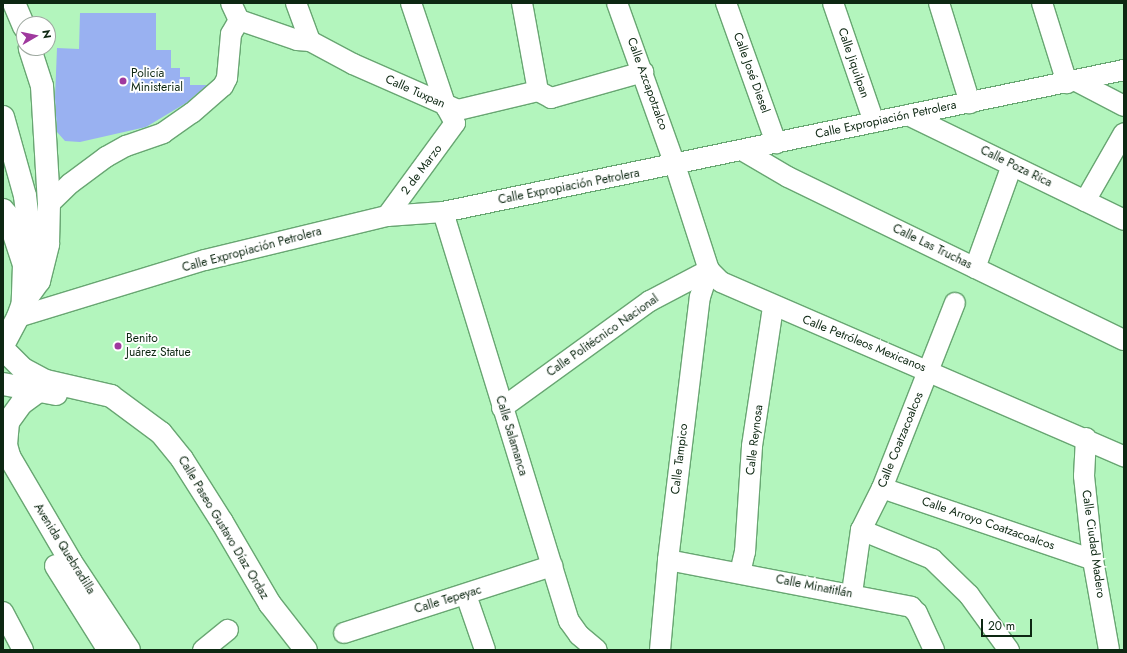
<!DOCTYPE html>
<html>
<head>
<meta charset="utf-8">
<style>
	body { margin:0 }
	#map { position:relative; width:1127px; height:653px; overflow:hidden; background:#b3f5bd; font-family:Jost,sans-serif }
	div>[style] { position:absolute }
	.building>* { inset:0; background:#99b1f1 }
	.roads { filter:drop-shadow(1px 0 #68a672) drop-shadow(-1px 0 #68a672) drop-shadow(0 1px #68a672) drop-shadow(0 -1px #68a672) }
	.street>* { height:20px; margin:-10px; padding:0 10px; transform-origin:10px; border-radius:10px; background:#fff }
	.secondary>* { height:22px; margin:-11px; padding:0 11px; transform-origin:11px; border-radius:11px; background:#fff }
	.primary>* { height:22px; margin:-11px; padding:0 11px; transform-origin:11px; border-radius:11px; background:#fff }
	.dots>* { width:11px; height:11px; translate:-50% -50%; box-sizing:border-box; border:2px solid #fff; border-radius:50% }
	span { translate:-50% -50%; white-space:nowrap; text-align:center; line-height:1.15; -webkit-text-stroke:3.5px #fff; paint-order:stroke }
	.street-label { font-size:12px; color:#0d2712 }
	.poi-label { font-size:12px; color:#0d2712 }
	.left { translate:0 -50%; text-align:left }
	.frame { position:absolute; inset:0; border:4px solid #0d2712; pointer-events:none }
	.north { position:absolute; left:16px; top:16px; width:40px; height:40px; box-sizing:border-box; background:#fff; border:1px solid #9ea9a0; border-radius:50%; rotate:81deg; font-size:11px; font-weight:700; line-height:16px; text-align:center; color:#0d2712 }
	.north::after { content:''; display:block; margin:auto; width:14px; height:18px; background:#9f399e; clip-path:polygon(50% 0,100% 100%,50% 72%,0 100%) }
	.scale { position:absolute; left:981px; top:619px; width:51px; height:18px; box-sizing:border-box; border:2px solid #0d2712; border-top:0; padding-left:5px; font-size:12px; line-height:14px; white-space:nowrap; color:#0d2712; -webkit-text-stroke:3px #fff; paint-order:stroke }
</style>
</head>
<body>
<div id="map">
	<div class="building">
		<div style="clip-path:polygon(80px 13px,156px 13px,156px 50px,171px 50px,171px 68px,180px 68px,180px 77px,190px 77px,190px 85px,207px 85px,186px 103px,146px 127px,80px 142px,65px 141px,57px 132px,55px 98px,57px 48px,79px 49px)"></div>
	</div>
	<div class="roads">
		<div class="street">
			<div style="left:231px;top:3px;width:19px;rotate:65deg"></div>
			<div style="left:296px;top:3px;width:40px;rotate:69.8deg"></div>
			<div style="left:522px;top:3px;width:89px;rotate:79.7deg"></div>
			<div style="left:617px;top:3px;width:172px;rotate:70.3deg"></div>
			<div style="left:675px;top:165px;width:110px;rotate:72.1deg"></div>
			<div style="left:709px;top:270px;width:17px;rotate:45deg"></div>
			<div style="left:721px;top:282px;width:439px;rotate:23.4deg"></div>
			<div style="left:726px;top:3px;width:149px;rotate:70.3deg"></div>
			<div style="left:833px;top:3px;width:126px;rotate:71deg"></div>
			<div style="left:939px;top:3px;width:105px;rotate:72.8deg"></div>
			<div style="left:1042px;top:3px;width:84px;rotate:72.6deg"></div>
			<div style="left:239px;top:20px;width:61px;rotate:19deg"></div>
			<div style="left:297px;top:40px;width:13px;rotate:4deg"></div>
			<div style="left:310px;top:41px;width:49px;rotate:28.1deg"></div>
			<div style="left:353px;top:64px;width:115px;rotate:23.7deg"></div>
			<div style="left:458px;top:110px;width:82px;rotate:-13.4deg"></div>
			<div style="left:538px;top:91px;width:15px;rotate:28deg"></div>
			<div style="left:551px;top:98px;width:96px;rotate:-15.8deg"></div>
			<div style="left:1076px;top:81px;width:54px;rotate:27.5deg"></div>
			<div style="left:908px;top:115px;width:240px;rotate:25.9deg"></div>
			<div style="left:742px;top:150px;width:53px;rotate:30.4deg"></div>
			<div style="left:788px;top:177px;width:373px;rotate:25.9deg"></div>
			<div style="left:1085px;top:201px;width:78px;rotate:-60.2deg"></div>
			<div style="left:49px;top:204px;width:30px;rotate:-44deg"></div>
			<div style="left:71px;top:183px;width:44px;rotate:-36.6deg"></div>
			<div style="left:106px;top:157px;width:23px;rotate:-29deg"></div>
			<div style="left:126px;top:146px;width:39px;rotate:-19deg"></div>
			<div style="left:163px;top:133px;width:35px;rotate:-35deg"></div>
			<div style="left:192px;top:113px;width:41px;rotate:-41.1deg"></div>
			<div style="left:223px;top:86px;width:9px;rotate:-63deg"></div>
			<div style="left:227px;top:78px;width:44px;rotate:-84.8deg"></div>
			<div style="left:231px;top:34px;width:16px;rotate:-60deg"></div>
			<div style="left:443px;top:212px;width:428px;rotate:72.9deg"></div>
			<div style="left:569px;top:621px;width:17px;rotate:54deg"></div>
			<div style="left:579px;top:635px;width:23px;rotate:40deg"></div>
			<div style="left:387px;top:216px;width:115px;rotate:-53.8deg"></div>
			<div style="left:455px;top:123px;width:18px;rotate:-119deg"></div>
			<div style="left:446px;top:107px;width:110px;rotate:-108.6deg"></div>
			<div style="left:975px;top:268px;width:109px;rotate:-70.2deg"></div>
			<div style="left:18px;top:317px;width:195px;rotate:-17deg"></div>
			<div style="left:205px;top:260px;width:187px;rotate:-13.6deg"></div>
			<div style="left:387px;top:216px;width:56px;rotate:-4.1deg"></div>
			<div style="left:443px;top:212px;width:696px;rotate:-11.78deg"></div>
			<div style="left:502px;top:408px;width:183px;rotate:-35.9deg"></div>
			<div style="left:650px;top:301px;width:67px;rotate:-27.7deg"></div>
			<div style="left:1086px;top:438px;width:38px;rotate:93deg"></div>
			<div style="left:1084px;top:476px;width:84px;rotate:83.9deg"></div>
			<div style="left:1093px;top:560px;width:91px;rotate:79.9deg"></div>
			<div style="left:882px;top:488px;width:223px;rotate:18.8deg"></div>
			<div style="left:861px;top:530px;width:77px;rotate:22.2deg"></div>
			<div style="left:932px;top:559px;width:52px;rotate:44.2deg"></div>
			<div style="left:969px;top:595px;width:68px;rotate:54deg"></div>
			<div style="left:668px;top:560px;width:248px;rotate:10.9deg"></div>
			<div style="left:911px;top:607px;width:8px;rotate:45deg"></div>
			<div style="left:917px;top:613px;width:41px;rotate:65.3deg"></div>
			<div style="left:740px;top:573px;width:22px;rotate:-77deg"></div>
			<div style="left:745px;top:552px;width:106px;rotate:-86.2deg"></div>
			<div style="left:752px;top:446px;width:141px;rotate:-81.4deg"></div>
			<div style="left:852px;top:593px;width:64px;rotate:-81.9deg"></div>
			<div style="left:861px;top:530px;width:47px;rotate:-63.4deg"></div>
			<div style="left:882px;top:488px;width:199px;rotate:-68.5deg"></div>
			<div style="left:466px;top:595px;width:58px;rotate:70.9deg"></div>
			<div style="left:3px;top:612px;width:43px;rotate:62.2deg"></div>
			<div style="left:344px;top:633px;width:219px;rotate:-17.9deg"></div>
			<div style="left:203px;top:650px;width:32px;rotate:-39deg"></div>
			<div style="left:660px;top:650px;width:90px;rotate:-84.9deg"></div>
			<div style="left:668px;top:560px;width:265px;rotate:-83.1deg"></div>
			<div style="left:700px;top:297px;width:28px;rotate:-72deg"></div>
		</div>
		<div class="secondary">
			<div style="left:3px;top:117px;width:82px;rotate:74.4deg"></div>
			<div style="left:25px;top:196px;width:31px;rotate:83deg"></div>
			<div style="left:29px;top:227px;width:38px;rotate:97deg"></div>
			<div style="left:3px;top:210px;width:8px;rotate:50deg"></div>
			<div style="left:8px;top:216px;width:52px;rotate:71.9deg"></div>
			<div style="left:24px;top:265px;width:38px;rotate:92deg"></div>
			<div style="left:23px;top:303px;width:15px;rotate:110deg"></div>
			<div style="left:18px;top:317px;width:32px;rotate:118deg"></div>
			<div style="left:3px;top:349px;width:28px;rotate:45deg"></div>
			<div style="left:23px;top:369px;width:26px;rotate:28deg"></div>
			<div style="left:46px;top:381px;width:67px;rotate:13deg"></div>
			<div style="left:111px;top:396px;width:62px;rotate:36.5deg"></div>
			<div style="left:161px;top:433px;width:33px;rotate:51deg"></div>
			<div style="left:182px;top:459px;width:75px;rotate:57.6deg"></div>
			<div style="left:222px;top:522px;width:95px;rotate:59.7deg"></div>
			<div style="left:270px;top:604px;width:58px;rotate:52deg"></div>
			<div style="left:3px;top:384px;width:54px;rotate:10.7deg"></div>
			<div style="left:3px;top:446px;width:134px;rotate:59.6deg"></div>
			<div style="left:71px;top:562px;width:105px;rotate:56.6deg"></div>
			<div style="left:10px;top:459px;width:15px;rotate:-106deg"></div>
			<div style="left:6px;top:445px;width:23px;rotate:-85deg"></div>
			<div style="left:8px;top:422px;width:24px;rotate:-54deg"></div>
			<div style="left:22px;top:403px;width:22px;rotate:-36deg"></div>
			<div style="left:56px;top:566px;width:99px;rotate:57.8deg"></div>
		</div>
		<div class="primary">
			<div style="left:14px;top:3px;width:26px;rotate:67deg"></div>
			<div style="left:23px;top:303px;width:27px;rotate:-54deg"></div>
			<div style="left:39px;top:281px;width:38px;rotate:-76deg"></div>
			<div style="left:48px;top:244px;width:40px;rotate:-88.6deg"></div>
			<div style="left:49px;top:204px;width:118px;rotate:-93.4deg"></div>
			<div style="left:42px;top:86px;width:40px;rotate:-108deg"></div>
		</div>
	</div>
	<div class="dots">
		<div style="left:123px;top:81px;background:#9f399e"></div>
		<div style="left:118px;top:346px;background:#9f399e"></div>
	</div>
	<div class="street-label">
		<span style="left:853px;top:63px;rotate:71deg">Calle Jiquilpan</span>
		<span style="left:751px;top:73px;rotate:70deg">Calle José Diesel</span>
		<span style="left:647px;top:84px;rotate:70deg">Calle Azcapotzalco</span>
		<span style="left:415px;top:92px;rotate:24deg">Calle Tuxpan</span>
		<span style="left:886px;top:120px;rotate:-12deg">Calle Expropiación Petrolera</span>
		<span style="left:1016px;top:167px;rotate:26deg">Calle Poza Rica</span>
		<span style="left:422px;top:170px;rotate:-53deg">2 de Marzo</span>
		<span style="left:569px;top:187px;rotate:-11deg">Calle Expropiación Petrolera</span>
		<span style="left:932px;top:247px;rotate:26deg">Calle Las Truchas</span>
		<span style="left:252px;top:250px;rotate:-15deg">Calle Expropiación Petrolera</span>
		<span style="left:603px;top:336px;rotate:-35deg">Calle Politécnico Nacional</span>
		<span style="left:864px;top:344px;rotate:22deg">Calle Petróleos Mexicanos</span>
		<span style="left:511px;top:436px;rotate:73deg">Calle Salamanca</span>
		<span style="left:755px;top:440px;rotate:-83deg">Calle Reynosa</span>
		<span style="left:901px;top:440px;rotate:-68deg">Calle Coatzacoalcos</span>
		<span style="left:680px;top:459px;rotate:-83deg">Calle Tampico</span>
		<span style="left:988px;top:524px;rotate:19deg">Calle Arroyo Coatzacoalcos</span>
		<span style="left:223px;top:528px;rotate:59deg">Calle Paseo Gustavo Díaz Ordaz</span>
		<span style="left:1093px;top:544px;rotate:82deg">Calle Ciudad Madero</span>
		<span style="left:64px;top:549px;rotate:58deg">Avenida Quebradilla</span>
		<span style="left:814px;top:587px;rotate:11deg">Calle Minatitlán</span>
		<span style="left:448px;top:600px;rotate:-17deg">Calle Tepeyac</span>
	</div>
	<div class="poi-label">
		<span class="left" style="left:131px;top:81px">Policía<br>Ministerial</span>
		<span class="left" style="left:126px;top:346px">Benito<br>Juárez Statue</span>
	</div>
	<div class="frame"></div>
	<div class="north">N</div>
	<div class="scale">20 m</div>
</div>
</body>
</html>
